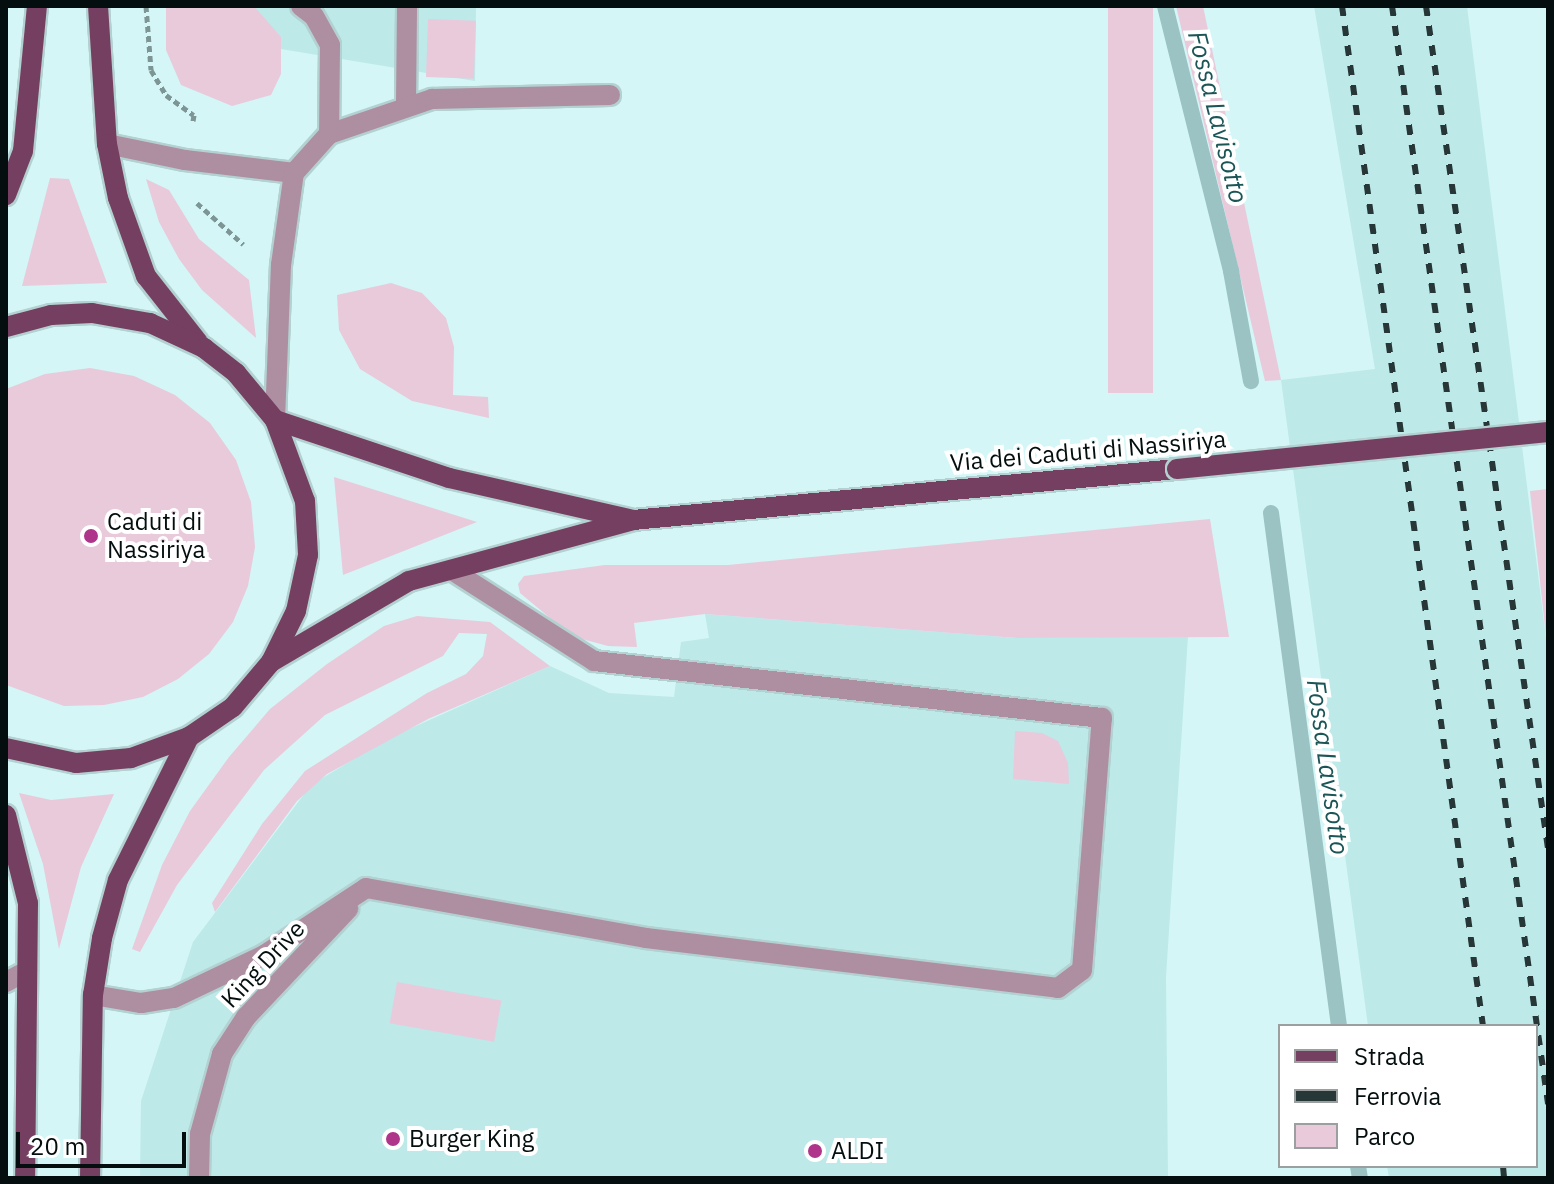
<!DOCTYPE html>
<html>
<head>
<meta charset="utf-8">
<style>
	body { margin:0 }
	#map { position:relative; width:1554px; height:1184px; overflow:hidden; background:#d4f6f6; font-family:"IBM Plex Sans",sans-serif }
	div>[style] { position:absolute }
	.built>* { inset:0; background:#bde9e9 }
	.green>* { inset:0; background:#e8cadb; transform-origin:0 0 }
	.stream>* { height:16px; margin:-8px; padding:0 8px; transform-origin:8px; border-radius:8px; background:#9bc3c3 }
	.path>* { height:5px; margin-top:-2.5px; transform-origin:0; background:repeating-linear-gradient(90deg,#7d9595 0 6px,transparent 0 10px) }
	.roads { filter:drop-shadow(2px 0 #b3d1d1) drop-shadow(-2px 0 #b3d1d1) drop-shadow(0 2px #b3d1d1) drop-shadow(0 -2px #b3d1d1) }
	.minor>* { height:20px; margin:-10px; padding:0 10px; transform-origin:10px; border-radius:10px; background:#ae8ea1 }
	.major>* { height:20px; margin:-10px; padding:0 10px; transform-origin:10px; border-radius:10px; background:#753f61 }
	.rail>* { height:6px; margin-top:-3px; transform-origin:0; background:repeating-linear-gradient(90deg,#273636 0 10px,transparent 0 20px) }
	.bridges { filter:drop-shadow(2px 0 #b3d1d1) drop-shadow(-2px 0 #b3d1d1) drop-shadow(0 2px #b3d1d1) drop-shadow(0 -2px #b3d1d1) }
	.major-bridge>* { height:20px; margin:-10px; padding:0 10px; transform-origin:10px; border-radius:10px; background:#753f61 }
	.dots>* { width:22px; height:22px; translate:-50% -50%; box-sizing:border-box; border:4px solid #fff; border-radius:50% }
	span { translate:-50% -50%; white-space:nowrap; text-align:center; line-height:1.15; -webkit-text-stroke:8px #fff; paint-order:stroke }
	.street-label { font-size:24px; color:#040e0e }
	.poi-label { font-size:24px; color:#040e0e }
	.left { translate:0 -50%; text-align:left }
	.water-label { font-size:26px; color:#1b5556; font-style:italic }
	.frame { position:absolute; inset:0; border:8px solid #040e0e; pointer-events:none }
	.legend { position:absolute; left:1278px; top:1024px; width:260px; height:144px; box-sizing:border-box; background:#fff; border:2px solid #9b9f9f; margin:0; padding:10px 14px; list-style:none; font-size:24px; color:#040e0e }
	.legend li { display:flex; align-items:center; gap:16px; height:40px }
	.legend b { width:40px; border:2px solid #9b9f9f }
	.scale { position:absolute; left:16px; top:1132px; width:170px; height:36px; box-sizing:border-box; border:4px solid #040e0e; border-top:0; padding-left:10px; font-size:24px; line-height:28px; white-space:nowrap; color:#040e0e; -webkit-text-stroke:6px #fff; paint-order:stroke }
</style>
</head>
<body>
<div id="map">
	<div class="built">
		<div style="clip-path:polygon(185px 6px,476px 6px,475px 81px,281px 49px)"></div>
		<div style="clip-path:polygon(1314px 6px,1467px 6px,1548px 654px,1548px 1178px,1389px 1178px,1387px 1166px,1536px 1166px,1536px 1026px,1368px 1026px,1281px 380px,1375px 369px)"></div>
		<div style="clip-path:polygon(705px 614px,1017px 638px,1188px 636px,1166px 977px,1168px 1178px,140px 1178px,141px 1101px,193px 942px,311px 785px,387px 739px,550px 666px,609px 693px,674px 697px,681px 642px,709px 638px)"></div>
	</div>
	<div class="green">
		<div style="clip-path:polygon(166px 6px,254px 6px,281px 37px,281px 74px,271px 95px,232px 106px,181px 85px,166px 50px)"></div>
		<div style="left:1108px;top:6px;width:45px;height:387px"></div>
		<div style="clip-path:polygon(1176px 6px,1203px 6px,1281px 380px,1265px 381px)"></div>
		<div style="left:428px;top:19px;width:48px;height:58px;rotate:2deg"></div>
		<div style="clip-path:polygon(50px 178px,69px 179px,107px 283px,22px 286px)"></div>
		<div style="clip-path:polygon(146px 179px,169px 190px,199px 239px,249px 280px,256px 338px,202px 290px,179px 259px,159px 222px)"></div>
		<div style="clip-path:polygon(391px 283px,422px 293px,446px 318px,454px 347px,453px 395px,488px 397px,489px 418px,412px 401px,360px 369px,339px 330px,337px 295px)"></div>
		<div style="clip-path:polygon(90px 368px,134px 376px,175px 395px,210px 423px,236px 460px,251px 502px,255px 547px,248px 586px,233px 622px,209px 654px,178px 679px,143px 697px,104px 705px,64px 706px,6px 685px,6px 389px,45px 374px)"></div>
		<div style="clip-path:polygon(334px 477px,477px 522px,343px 575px)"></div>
		<div style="clip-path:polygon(1548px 489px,1548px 654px,1530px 491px)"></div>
		<div style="clip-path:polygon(1210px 519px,1229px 637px,1017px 638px,705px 614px,634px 623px,637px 647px,608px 646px,582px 639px,556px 623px,520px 593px,518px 584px,524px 576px,605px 565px,728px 565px)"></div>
		<div style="clip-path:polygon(417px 616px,490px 622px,550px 666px,428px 719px,327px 774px,297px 801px,215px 912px,212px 903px,262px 824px,305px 771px,427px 693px,466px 674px,483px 656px,487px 634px,459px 633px,443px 656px,325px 715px,264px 770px,177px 885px,140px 952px,132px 949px,162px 865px,190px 811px,229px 757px,270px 709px,327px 664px,384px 626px)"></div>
		<div style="clip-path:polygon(1015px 731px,1042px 733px,1058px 741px,1068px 763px,1069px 784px,1013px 779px)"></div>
		<div style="clip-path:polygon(19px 793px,51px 800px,114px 794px,81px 867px,59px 949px,43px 864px)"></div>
		<div style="left:397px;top:982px;width:106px;height:42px;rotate:10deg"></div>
	</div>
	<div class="stream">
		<div style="left:1165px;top:6px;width:273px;rotate:76deg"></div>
		<div style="left:1231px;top:271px;width:112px;rotate:79.7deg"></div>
		<div style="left:1271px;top:513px;width:517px;rotate:82.45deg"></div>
		<div style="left:1358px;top:1166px;width:12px;rotate:81deg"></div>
	</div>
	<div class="path">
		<div style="left:146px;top:6px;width:64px;rotate:85.5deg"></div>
		<div style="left:151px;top:70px;width:29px;rotate:59deg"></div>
		<div style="left:166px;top:95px;width:34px;rotate:36deg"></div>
		<div style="left:194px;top:115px;width:6px;rotate:99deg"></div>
		<div style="left:197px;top:203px;width:62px;rotate:41.7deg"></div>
	</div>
	<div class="roads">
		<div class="minor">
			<div style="left:301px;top:6px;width:16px;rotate:38deg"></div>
			<div style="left:314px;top:16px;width:33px;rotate:61deg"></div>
			<div style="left:330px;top:45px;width:89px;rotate:90.6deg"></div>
			<div style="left:406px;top:104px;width:98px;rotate:-89.4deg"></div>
			<div style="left:107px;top:144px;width:80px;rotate:11.6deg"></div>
			<div style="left:185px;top:160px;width:110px;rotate:6.8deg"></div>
			<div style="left:275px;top:420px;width:155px;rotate:-87.8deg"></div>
			<div style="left:281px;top:265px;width:93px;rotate:-82deg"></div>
			<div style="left:294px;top:173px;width:52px;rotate:-48.1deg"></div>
			<div style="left:329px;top:134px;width:109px;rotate:-18.8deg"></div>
			<div style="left:432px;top:99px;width:178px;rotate:-1.3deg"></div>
			<div style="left:6px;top:982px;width:24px;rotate:-28deg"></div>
			<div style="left:93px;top:995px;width:49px;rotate:9.5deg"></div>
			<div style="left:141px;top:1003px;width:33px;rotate:-9deg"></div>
			<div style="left:174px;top:998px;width:100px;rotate:-25.5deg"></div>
			<div style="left:264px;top:955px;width:122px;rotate:-33.3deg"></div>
			<div style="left:366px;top:888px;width:284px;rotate:10.1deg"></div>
			<div style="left:646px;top:938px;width:415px;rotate:6.9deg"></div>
			<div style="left:1058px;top:988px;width:30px;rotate:-37deg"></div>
			<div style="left:1082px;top:970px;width:253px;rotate:-85.5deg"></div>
			<div style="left:1102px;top:718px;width:511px;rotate:-173.6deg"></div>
			<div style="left:594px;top:661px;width:167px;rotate:-147.4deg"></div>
			<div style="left:199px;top:1178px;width:44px;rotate:-88.7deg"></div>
			<div style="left:200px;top:1134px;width:83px;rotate:-74.6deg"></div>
			<div style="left:222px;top:1054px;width:44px;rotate:-57deg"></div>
			<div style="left:246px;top:1017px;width:149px;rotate:-46.6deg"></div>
		</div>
		<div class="major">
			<div style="left:98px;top:6px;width:138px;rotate:86.3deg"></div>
			<div style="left:107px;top:144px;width:55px;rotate:78.5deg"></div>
			<div style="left:118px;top:198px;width:83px;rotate:70.3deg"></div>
			<div style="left:146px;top:276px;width:84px;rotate:51.8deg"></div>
			<div style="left:6px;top:195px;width:47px;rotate:-68.9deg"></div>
			<div style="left:23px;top:151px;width:146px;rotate:-84.5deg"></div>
			<div style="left:6px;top:327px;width:47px;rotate:-14.9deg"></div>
			<div style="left:51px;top:315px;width:41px;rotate:-2.8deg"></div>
			<div style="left:92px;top:313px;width:59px;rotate:9.8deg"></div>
			<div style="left:150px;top:323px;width:60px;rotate:24.8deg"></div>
			<div style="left:204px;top:348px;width:41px;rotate:38deg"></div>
			<div style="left:236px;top:373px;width:61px;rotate:50.3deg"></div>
			<div style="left:275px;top:420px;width:86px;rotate:69.7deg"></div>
			<div style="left:305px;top:501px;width:54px;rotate:86.8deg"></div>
			<div style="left:308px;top:555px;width:57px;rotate:102.1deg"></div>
			<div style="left:296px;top:611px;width:57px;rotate:116.1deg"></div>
			<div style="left:271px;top:662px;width:59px;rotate:130.2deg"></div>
			<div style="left:233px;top:707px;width:53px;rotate:145.7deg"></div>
			<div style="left:189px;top:737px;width:62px;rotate:160.1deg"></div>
			<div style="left:131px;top:758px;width:55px;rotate:174.8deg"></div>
			<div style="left:76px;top:763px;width:72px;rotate:-167.9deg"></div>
			<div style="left:275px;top:420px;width:183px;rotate:18.4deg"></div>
			<div style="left:449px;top:478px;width:185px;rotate:12.8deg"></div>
			<div style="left:271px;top:662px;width:160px;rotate:-30.4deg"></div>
			<div style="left:409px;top:581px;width:232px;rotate:-15.2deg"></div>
			<div style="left:633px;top:520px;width:546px;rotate:-5.36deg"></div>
			<div style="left:6px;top:815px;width:91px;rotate:76deg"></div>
			<div style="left:28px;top:903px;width:275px;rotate:90.6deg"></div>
			<div style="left:90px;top:1178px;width:183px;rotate:-89.1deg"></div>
			<div style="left:93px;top:995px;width:58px;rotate:-81deg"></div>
			<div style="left:102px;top:938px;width:60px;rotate:-74.6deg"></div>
			<div style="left:118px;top:880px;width:160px;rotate:-63.6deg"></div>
		</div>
	</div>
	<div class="rail">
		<div style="left:1342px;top:6px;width:1030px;rotate:82.13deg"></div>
		<div style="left:1392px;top:6px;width:1109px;rotate:81.91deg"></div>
		<div style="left:1426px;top:6px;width:851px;rotate:81.76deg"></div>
		<div style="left:1503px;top:1166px;width:12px;rotate:85deg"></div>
	</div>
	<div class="bridges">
		<div class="major-bridge">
			<div style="left:1177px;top:469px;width:373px;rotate:-5.7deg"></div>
		</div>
	</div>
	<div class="dots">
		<div style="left:91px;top:536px;background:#ae3589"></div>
		<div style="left:393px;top:1139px;background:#ae3589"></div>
		<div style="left:815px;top:1151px;background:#ae3589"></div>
	</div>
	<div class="street-label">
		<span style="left:1088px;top:451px;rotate:-5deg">Via dei Caduti di Nassiriya</span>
		<span style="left:263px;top:964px;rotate:-47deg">King Drive</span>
	</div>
	<div class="poi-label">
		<span class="left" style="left:107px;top:536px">Caduti di<br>Nassiriya</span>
		<span class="left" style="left:409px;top:1139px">Burger King</span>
		<span class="left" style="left:831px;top:1151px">ALDI</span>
	</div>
	<div class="water-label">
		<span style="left:1218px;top:117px;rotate:76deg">Fossa Lavisotto</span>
		<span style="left:1328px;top:767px;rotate:82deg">Fossa Lavisotto</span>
	</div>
	<div class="frame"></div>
	<ul class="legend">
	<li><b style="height:10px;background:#753f61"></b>Strada</li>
	<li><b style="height:10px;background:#273636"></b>Ferrovia</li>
	<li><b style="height:22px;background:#e8cadb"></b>Parco</li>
	</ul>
	<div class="scale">20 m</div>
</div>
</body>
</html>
